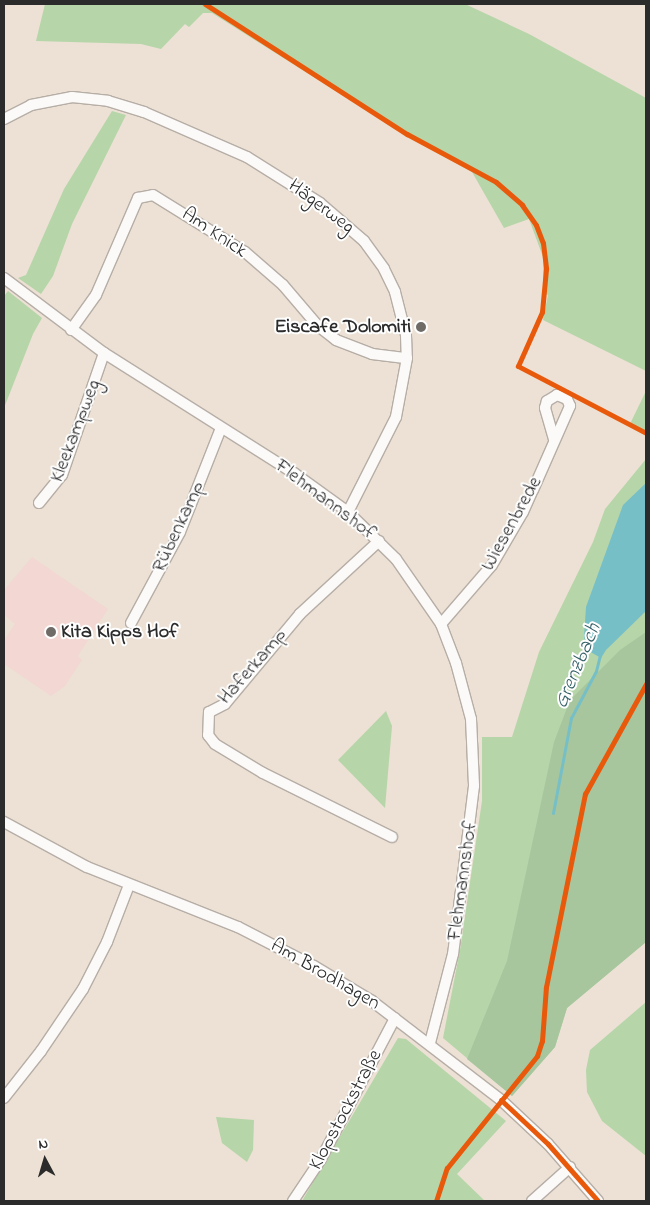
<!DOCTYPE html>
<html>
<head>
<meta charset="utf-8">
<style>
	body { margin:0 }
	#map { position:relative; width:650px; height:1205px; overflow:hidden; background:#ece1d4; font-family:"Indie Flower",sans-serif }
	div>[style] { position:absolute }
	.built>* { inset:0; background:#f2d7d2 }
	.green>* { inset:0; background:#b6d5a9 }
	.forest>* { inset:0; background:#a7c69e }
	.water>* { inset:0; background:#76bfc7 }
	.stream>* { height:3px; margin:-1.5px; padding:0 1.5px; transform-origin:1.5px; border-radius:1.5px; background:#76bfc7 }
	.roads { filter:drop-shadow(1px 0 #b6aea6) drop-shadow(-1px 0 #b6aea6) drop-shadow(0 1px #b6aea6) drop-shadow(0 -1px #b6aea6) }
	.minor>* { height:10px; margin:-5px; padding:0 5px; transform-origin:5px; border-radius:5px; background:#fcfaf9 }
	.cycleway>* { height:5px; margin:-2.5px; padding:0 2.5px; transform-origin:2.5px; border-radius:2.5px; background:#e8590c }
	.dots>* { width:14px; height:14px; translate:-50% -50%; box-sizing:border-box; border:2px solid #fff; border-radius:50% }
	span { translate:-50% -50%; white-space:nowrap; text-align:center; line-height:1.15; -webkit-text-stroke:4px #fff; paint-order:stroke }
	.street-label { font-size:20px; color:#2b2b2b }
	.poi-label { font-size:20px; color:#2b2b2b; font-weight:700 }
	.right { translate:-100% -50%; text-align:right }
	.left { translate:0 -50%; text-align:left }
	.water-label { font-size:21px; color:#356167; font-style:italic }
	.frame { position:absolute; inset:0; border:5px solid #2b2b2b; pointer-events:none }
	.north { position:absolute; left:20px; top:1135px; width:50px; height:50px; -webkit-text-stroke:4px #fff; paint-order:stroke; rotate:354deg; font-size:14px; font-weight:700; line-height:20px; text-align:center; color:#2b2b2b }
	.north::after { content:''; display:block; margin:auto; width:18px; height:22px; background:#2b2b2b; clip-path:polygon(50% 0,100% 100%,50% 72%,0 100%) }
</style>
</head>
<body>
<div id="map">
	<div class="built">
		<div style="clip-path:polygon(32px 557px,108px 609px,78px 656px,82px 660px,65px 686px,51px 696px,4px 664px,4px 640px,15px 624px,4px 615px,4px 590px)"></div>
	</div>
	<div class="green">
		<div style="clip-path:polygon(45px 4px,465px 4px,529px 34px,646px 98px,646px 371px,543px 320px,548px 295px,543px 293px,543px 257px,529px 219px,504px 228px,472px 172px,414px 140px,212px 13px,203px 13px,189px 27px,185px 24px,161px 49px,141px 44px,36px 41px)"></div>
		<div style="clip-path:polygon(112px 111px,126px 115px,72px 224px,53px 276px,41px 294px,18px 278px,26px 275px,64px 189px)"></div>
		<div style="clip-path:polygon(8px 291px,42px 318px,33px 334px,4px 408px,4px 296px)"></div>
		<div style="clip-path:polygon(646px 391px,646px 436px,629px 426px)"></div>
		<div style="clip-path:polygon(646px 459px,646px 942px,567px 1008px,555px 1047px,512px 1096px,443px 1038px,460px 950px,482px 801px,482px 737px,512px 737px,539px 652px,593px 542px,605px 509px)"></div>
		<div style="clip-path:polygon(386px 711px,392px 726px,385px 808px,338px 760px)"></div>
		<div style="clip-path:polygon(646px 1002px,646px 1156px,602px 1121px,587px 1092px,586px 1070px,590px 1050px)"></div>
		<div style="clip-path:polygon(398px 1038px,406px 1039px,506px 1121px,457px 1174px,485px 1201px,302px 1201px)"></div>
		<div style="clip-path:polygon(216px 1117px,254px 1120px,253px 1150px,247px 1162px,222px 1143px)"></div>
	</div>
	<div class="forest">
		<div style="clip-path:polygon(646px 632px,646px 942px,567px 1008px,555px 1047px,512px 1096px,467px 1059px,507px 961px,554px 742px,570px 700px,620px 650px)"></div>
	</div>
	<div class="water">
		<div style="clip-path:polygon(646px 483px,646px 611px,606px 650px,601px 658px,587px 650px,584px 637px,586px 607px,623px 505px)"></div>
	</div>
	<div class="stream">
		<div style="left:553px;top:813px;width:97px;rotate:-79.3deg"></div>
		<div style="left:571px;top:718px;width:53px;rotate:-62deg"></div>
		<div style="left:596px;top:671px;width:16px;rotate:-76deg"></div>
	</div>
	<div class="roads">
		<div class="minor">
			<div style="left:4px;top:119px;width:30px;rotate:-27deg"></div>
			<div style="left:31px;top:105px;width:42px;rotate:-11deg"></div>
			<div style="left:72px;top:97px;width:36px;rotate:6deg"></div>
			<div style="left:108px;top:101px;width:38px;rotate:17deg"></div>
			<div style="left:144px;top:112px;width:112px;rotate:23.6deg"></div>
			<div style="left:247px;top:157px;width:86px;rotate:32.2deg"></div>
			<div style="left:320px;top:203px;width:58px;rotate:40.8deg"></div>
			<div style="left:364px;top:241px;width:34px;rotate:54deg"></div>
			<div style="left:384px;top:269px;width:25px;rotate:64deg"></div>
			<div style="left:395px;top:292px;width:44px;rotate:75.7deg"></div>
			<div style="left:406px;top:335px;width:23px;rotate:88deg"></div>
			<div style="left:407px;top:358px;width:60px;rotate:100.6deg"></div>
			<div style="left:396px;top:417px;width:106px;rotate:116.8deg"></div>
			<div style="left:4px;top:278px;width:125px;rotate:36.9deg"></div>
			<div style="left:104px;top:353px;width:225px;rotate:32.3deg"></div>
			<div style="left:294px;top:473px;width:67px;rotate:35.8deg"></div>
			<div style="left:348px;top:512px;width:67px;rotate:44.4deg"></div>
			<div style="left:396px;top:559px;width:79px;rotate:55.3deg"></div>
			<div style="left:441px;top:624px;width:42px;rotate:69deg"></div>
			<div style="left:456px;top:663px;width:58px;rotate:75deg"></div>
			<div style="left:471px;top:719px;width:67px;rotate:87.4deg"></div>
			<div style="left:474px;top:786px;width:169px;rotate:97.1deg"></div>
			<div style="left:453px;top:954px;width:92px;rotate:104.5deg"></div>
			<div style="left:71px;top:330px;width:43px;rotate:-54.5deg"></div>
			<div style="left:96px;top:295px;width:106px;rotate:-66.6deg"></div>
			<div style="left:138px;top:198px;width:15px;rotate:-11deg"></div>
			<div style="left:153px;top:195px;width:108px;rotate:31.8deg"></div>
			<div style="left:245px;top:252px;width:50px;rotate:41deg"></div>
			<div style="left:283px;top:285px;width:52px;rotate:49.6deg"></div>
			<div style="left:317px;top:325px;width:24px;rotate:38deg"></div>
			<div style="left:336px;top:340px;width:39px;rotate:21deg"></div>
			<div style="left:372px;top:354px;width:35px;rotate:7deg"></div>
			<div style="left:39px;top:503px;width:36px;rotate:-51deg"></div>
			<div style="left:62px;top:475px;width:129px;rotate:-71deg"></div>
			<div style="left:379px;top:541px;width:108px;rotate:137.3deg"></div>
			<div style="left:300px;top:614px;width:117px;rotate:129.8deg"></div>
			<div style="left:225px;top:704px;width:18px;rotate:153deg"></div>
			<div style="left:209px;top:712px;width:23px;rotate:92deg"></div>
			<div style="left:208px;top:735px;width:11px;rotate:52deg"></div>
			<div style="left:215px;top:744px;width:56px;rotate:31.1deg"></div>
			<div style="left:263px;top:773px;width:144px;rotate:26.4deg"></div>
			<div style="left:131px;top:623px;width:103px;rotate:-61.7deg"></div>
			<div style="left:180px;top:532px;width:112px;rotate:-68.5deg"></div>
			<div style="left:441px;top:624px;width:78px;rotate:-49.2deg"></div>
			<div style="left:492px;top:565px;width:61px;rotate:-59.7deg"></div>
			<div style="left:523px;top:512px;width:24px;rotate:-66deg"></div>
			<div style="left:533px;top:490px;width:92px;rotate:-66.2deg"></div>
			<div style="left:570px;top:406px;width:8px;rotate:-113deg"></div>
			<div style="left:567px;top:399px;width:11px;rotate:-158deg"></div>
			<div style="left:557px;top:395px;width:12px;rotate:149deg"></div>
			<div style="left:547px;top:401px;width:7px;rotate:106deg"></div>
			<div style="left:545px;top:408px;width:33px;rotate:74deg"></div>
			<div style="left:4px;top:822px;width:94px;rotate:28.5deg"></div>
			<div style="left:87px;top:867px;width:162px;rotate:21.7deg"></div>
			<div style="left:238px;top:927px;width:85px;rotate:27.2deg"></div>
			<div style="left:314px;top:966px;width:68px;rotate:31.1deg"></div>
			<div style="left:372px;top:1001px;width:163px;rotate:37.5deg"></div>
			<div style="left:501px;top:1100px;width:64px;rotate:43.1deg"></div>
			<div style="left:548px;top:1144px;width:76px;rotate:48.7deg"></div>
			<div style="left:4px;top:1098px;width:60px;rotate:-51.8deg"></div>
			<div style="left:41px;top:1051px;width:75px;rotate:-55.9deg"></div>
			<div style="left:83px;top:989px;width:53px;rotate:-62.9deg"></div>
			<div style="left:107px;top:942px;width:61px;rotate:-68.9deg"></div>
			<div style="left:293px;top:1201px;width:50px;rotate:-56.3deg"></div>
			<div style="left:321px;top:1159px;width:159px;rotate:-62.3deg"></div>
			<div style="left:532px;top:1201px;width:51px;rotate:-41.8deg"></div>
		</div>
	</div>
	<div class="cycleway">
		<div style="left:205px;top:4px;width:240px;rotate:32.8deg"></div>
		<div style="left:407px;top:134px;width:101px;rotate:28.3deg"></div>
		<div style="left:496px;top:182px;width:35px;rotate:41deg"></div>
		<div style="left:522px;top:205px;width:24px;rotate:55deg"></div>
		<div style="left:536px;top:225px;width:19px;rotate:69deg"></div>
		<div style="left:543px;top:243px;width:26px;rotate:83deg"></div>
		<div style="left:546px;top:269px;width:43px;rotate:95.3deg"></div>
		<div style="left:542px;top:312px;width:59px;rotate:114deg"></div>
		<div style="left:518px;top:366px;width:144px;rotate:27.6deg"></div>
		<div style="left:501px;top:1100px;width:64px;rotate:43.1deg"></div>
		<div style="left:548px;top:1144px;width:76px;rotate:48.7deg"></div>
		<div style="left:436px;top:1201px;width:35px;rotate:-72deg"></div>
		<div style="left:447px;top:1168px;width:144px;rotate:-51.2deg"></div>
		<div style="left:537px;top:1056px;width:16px;rotate:-72deg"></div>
		<div style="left:542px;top:1041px;width:54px;rotate:-85.8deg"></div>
		<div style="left:546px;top:987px;width:197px;rotate:-78.6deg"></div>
		<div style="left:585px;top:794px;width:126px;rotate:-61deg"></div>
	</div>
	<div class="dots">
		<div style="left:421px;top:327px;background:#6f6b66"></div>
		<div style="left:51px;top:632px;background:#6f6b66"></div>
	</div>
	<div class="street-label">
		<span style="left:321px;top:207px;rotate:37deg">Hägerweg</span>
		<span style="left:214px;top:233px;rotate:34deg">Am Knick</span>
		<span style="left:76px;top:431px;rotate:-69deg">Kleekampweg</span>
		<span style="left:325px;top:500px;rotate:37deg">Flehmannshof</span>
		<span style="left:512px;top:524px;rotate:-61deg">Wiesenbrede</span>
		<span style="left:179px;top:527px;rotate:-65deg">Rübenkamp</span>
		<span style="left:253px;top:667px;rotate:-49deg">Haferkamp</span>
		<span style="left:463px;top:881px;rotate:-82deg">Flehmannshof</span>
		<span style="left:325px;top:975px;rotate:30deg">Am Brodhagen</span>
		<span style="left:346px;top:1110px;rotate:-62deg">Klopstockstraße</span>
	</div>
	<div class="poi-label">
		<span class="right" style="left:411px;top:327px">Eiscafe Dolomiti</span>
		<span class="left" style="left:61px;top:632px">Kita Kipps Hof</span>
	</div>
	<div class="water-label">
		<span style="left:578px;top:666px;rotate:-67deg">Grenzbach</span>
	</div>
	<div class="frame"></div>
	<div class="north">N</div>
</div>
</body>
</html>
